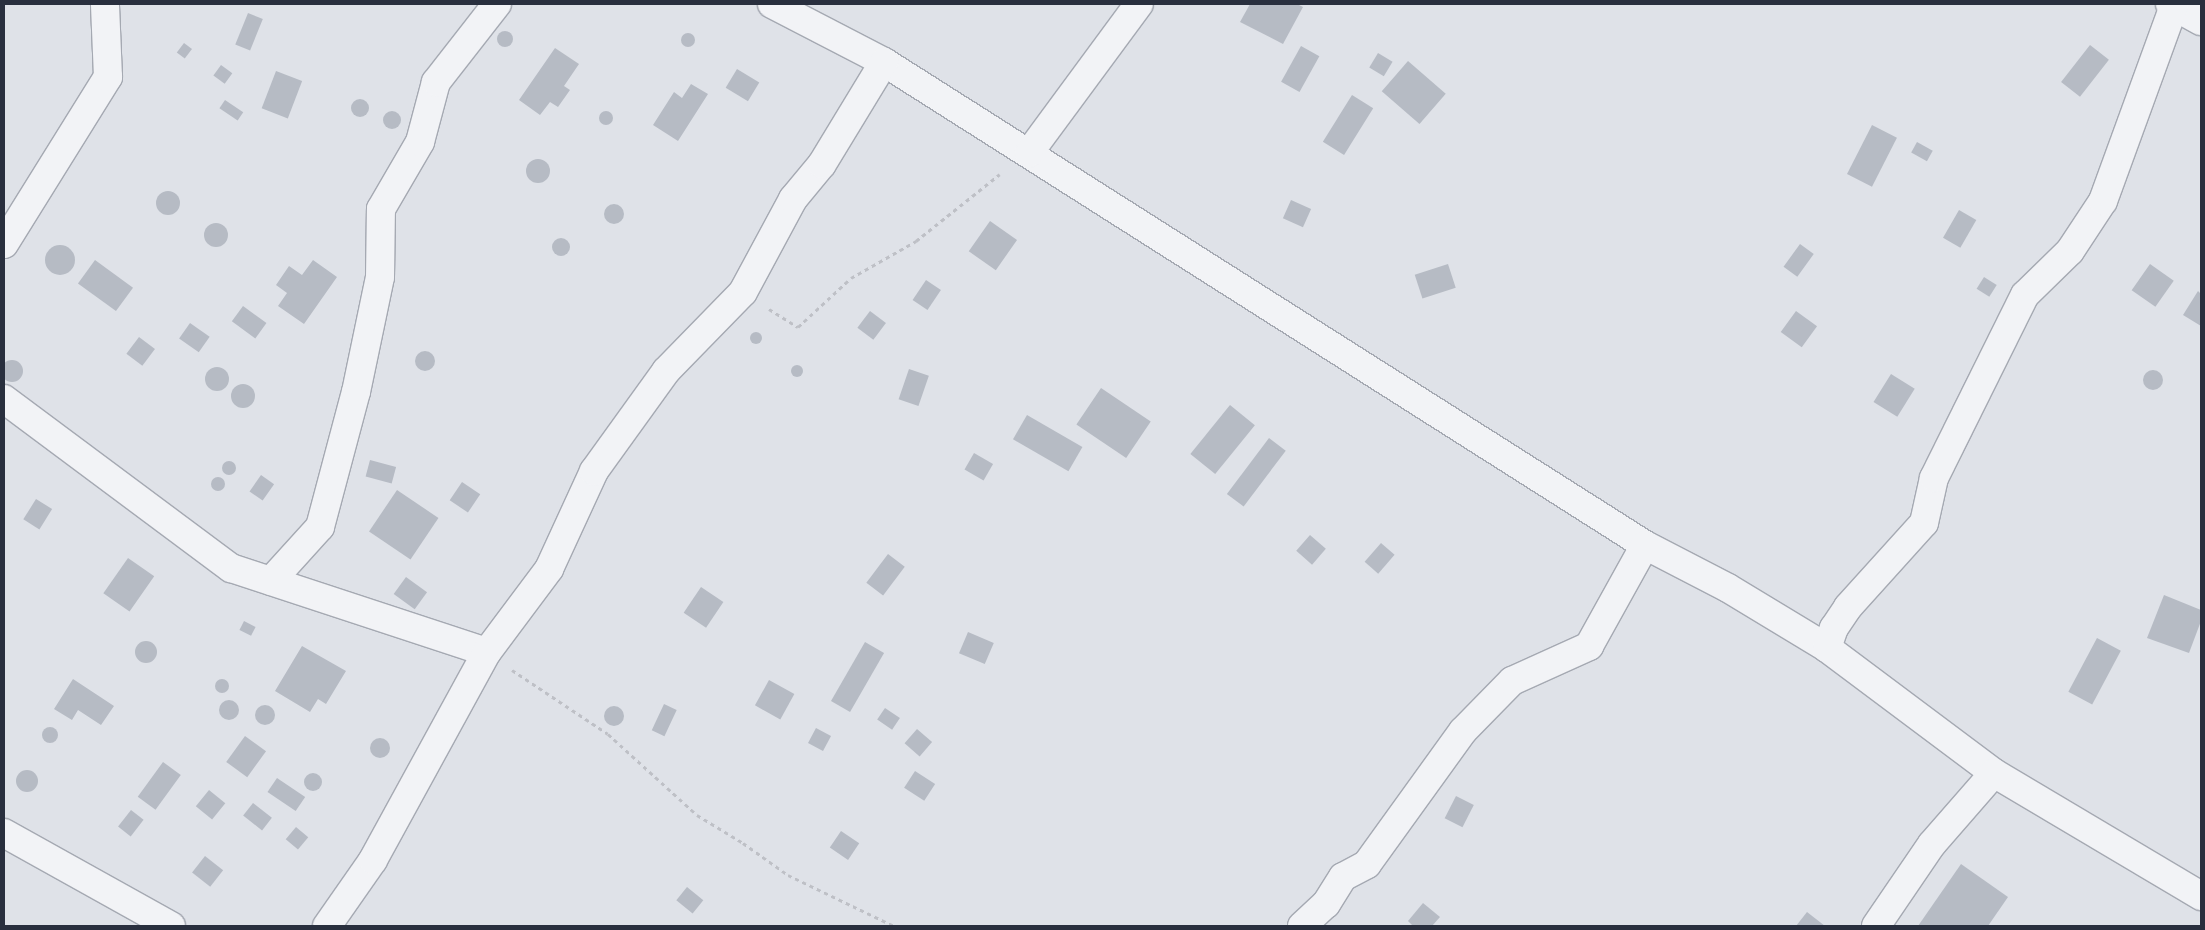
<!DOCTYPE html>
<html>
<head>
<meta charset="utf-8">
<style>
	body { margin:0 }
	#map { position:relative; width:2205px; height:930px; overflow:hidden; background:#dfe2e8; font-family:Ubuntu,sans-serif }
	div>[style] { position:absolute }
	.building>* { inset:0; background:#b6bbc4; transform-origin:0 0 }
	.round { border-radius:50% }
	.path>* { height:3px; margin-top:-1.5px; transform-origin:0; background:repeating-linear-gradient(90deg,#bec0c6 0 4px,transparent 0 8px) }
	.roads { filter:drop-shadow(1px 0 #a5a9b2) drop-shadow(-1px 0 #a5a9b2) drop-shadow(0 1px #a5a9b2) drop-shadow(0 -1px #a5a9b2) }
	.minor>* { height:28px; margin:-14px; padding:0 14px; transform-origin:14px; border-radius:14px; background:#f2f3f6 }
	span { translate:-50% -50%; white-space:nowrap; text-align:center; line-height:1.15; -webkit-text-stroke:4.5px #eef1f5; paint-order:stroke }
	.frame { position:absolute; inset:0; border:5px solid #292f3e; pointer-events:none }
</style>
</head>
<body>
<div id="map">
	<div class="building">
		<div style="clip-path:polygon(1250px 4px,1297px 4px,1303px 7px,1283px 44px,1240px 22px)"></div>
		<div style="left:248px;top:13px;width:16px;height:34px;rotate:22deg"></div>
		<div class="round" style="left:497px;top:31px;width:16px;height:16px"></div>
		<div class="round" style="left:681px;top:33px;width:14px;height:14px"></div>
		<div style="left:184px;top:43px;width:10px;height:12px;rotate:37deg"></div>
		<div style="left:2090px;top:45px;width:24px;height:47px;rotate:38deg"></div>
		<div style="left:1301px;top:46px;width:21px;height:41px;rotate:29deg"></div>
		<div style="clip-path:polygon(555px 48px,579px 64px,564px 86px,570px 90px,558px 107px,550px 102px,540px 115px,519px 100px)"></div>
		<div style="left:1378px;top:53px;width:17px;height:17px;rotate:31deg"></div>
		<div style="left:1408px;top:61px;width:50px;height:40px;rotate:41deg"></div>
		<div style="left:221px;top:65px;width:14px;height:13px;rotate:36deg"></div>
		<div style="left:737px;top:69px;width:26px;height:22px;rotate:31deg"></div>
		<div style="left:276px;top:71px;width:28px;height:40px;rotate:21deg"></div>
		<div style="clip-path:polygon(691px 84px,708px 94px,678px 141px,653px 125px,674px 92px,682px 98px)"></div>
		<div style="left:1352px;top:95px;width:25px;height:55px;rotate:32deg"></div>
		<div class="round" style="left:351px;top:99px;width:18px;height:18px"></div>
		<div style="left:225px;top:100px;width:22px;height:10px;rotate:34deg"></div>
		<div class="round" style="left:383px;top:111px;width:18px;height:18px"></div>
		<div class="round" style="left:599px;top:111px;width:14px;height:14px"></div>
		<div style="left:1872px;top:125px;width:28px;height:55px;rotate:27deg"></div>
		<div style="left:1917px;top:142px;width:18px;height:12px;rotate:29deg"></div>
		<div class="round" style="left:526px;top:159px;width:24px;height:24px"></div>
		<div class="round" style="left:156px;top:191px;width:24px;height:24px"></div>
		<div style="left:1291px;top:200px;width:22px;height:20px;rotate:24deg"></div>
		<div class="round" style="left:604px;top:204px;width:20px;height:20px"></div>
		<div style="left:1959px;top:210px;width:20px;height:32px;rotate:30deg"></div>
		<div style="left:990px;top:221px;width:33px;height:37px;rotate:35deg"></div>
		<div class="round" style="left:204px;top:223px;width:24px;height:24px"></div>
		<div class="round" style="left:552px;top:238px;width:18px;height:18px"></div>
		<div style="left:1800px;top:244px;width:17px;height:28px;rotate:36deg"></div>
		<div class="round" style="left:45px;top:245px;width:30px;height:30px"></div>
		<div style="left:95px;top:260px;width:47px;height:29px;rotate:36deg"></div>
		<div style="clip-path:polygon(313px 260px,337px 277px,304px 324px,278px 306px,287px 293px,276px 285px,289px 266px,302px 275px)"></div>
		<div style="left:1448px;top:264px;width:25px;height:35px;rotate:72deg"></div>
		<div style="left:2150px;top:264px;width:29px;height:32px;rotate:35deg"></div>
		<div style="left:1984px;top:277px;width:15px;height:14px;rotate:32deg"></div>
		<div style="left:926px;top:280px;width:18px;height:24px;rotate:34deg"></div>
		<div style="clip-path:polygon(2198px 291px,2201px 294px,2201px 326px,2183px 315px)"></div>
		<div style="left:243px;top:306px;width:29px;height:19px;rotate:36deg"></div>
		<div style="left:870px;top:311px;width:20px;height:21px;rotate:37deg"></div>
		<div style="left:1796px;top:311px;width:26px;height:26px;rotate:36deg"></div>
		<div style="left:190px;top:323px;width:24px;height:19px;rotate:35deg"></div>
		<div class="round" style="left:750px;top:332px;width:12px;height:12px"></div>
		<div style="left:139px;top:337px;width:20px;height:21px;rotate:37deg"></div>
		<div class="round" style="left:415px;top:351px;width:20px;height:20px"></div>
		<div class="round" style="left:1px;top:360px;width:22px;height:22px"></div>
		<div class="round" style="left:791px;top:365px;width:12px;height:12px"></div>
		<div class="round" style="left:205px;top:367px;width:24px;height:24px"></div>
		<div style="left:909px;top:369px;width:21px;height:32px;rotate:19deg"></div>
		<div class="round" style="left:2143px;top:370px;width:20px;height:20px"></div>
		<div style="left:1891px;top:374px;width:28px;height:33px;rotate:32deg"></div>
		<div class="round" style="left:231px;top:384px;width:24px;height:24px"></div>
		<div style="left:1101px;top:388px;width:60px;height:44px;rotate:34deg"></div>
		<div style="left:1230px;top:405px;width:32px;height:63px;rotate:39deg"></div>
		<div style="left:1027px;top:415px;width:64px;height:28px;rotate:30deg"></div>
		<div style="left:1269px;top:438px;width:21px;height:70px;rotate:37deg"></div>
		<div style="left:974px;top:453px;width:22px;height:19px;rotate:30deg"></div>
		<div style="left:370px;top:460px;width:27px;height:17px;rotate:15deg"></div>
		<div class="round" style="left:222px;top:461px;width:14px;height:14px"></div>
		<div style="left:261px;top:475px;width:16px;height:20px;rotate:35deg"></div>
		<div class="round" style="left:211px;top:477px;width:14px;height:14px"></div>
		<div style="left:462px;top:482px;width:22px;height:22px;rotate:34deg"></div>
		<div style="left:397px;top:490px;width:50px;height:50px;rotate:34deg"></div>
		<div style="left:36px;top:499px;width:19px;height:24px;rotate:32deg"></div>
		<div style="left:1310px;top:535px;width:21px;height:21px;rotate:41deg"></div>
		<div style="left:1381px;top:543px;width:18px;height:25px;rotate:41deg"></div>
		<div style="left:888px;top:554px;width:21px;height:36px;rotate:37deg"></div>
		<div style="left:128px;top:558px;width:32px;height:43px;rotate:35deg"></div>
		<div style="left:406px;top:577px;width:26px;height:21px;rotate:36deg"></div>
		<div style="left:701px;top:587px;width:27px;height:31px;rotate:34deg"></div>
		<div style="clip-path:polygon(2164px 595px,2201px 610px,2201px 621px,2189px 653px,2147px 638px)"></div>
		<div style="left:244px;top:621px;width:13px;height:10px;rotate:27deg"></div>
		<div style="left:968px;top:632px;width:28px;height:23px;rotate:23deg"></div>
		<div style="left:2097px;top:638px;width:27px;height:61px;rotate:28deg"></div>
		<div class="round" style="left:135px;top:641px;width:22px;height:22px"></div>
		<div style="left:865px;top:642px;width:22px;height:68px;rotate:30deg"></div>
		<div style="clip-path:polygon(302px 646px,346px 671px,326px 704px,318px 699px,310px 712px,275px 691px)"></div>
		<div style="clip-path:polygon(73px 679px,114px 706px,101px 725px,78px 710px,72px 720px,54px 709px)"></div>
		<div class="round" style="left:215px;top:679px;width:14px;height:14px"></div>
		<div style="left:769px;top:680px;width:29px;height:29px;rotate:29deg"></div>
		<div class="round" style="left:219px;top:700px;width:20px;height:20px"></div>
		<div style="left:664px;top:704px;width:14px;height:29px;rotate:25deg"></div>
		<div class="round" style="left:255px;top:705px;width:20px;height:20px"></div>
		<div class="round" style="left:604px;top:706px;width:20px;height:20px"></div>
		<div style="left:885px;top:708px;width:18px;height:14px;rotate:34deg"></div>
		<div class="round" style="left:42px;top:727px;width:16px;height:16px"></div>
		<div style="left:816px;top:728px;width:17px;height:17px;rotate:28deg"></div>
		<div style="left:917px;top:729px;width:20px;height:19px;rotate:41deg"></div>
		<div style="left:245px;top:736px;width:26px;height:32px;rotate:36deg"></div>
		<div class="round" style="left:370px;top:738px;width:20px;height:20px"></div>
		<div style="left:163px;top:762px;width:22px;height:43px;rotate:36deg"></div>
		<div class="round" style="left:16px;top:770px;width:22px;height:22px"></div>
		<div style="left:915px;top:771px;width:24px;height:20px;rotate:33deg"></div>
		<div class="round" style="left:304px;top:773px;width:18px;height:18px"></div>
		<div style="left:277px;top:778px;width:34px;height:17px;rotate:34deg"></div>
		<div style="left:209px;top:790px;width:21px;height:21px;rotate:39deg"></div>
		<div style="left:1456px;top:796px;width:20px;height:25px;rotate:27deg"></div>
		<div style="left:253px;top:803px;width:24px;height:16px;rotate:38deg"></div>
		<div style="left:131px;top:810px;width:16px;height:21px;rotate:38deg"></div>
		<div style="left:296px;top:827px;width:16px;height:16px;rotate:40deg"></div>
		<div style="left:841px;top:831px;width:22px;height:20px;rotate:34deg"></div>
		<div style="left:205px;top:856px;width:23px;height:21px;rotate:38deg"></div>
		<div style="clip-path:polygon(1961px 864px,2008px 897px,1988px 926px,1918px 926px)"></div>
		<div style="left:687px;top:887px;width:21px;height:17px;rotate:39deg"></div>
		<div style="clip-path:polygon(1423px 903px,1440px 917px,1432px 926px,1413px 926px,1408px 921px)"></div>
		<div style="clip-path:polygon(1807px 912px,1825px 926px,1796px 926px)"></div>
	</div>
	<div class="path">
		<div style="left:769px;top:309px;width:34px;rotate:32deg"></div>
		<div style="left:798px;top:327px;width:72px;rotate:-42.8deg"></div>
		<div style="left:851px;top:278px;width:75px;rotate:-29.6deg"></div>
		<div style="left:916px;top:241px;width:107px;rotate:-38.6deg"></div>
		<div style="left:512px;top:670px;width:115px;rotate:33.7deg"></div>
		<div style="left:608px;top:734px;width:120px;rotate:42.3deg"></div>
		<div style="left:697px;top:815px;width:54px;rotate:31.3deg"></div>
		<div style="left:743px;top:843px;width:55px;rotate:35.4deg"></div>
		<div style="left:788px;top:875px;width:118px;rotate:25.7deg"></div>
	</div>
	<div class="roads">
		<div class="minor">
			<div style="left:772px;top:4px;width:126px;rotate:27.4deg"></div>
			<div style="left:884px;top:62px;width:901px;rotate:32.4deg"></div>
			<div style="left:1645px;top:545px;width:93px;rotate:27.4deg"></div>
			<div style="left:1728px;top:588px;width:116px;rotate:31.2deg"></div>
			<div style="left:1827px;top:648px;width:209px;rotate:36.8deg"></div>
			<div style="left:1994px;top:773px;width:241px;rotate:30.7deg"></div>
			<div style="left:2170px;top:4px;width:35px;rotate:29deg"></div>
			<div style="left:1029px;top:153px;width:185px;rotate:-53.6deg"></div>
			<div style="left:4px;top:244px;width:197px;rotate:-58.1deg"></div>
			<div style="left:108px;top:77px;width:73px;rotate:-92.4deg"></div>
			<div style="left:4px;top:399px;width:283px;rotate:36.7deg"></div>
			<div style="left:231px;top:568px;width:269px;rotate:18.2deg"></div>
			<div style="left:271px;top:581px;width:73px;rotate:-47.8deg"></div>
			<div style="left:320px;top:527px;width:140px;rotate:-75.1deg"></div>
			<div style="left:356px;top:392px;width:117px;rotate:-78.2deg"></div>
			<div style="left:380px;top:277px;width:68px;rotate:-89.2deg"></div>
			<div style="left:381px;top:209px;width:78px;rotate:-59.8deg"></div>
			<div style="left:420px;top:142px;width:62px;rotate:-75.1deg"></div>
			<div style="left:436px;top:82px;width:99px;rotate:-52deg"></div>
			<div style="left:1827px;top:648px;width:21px;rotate:-71deg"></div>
			<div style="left:1834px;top:628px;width:25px;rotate:-56deg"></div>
			<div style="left:1848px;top:607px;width:113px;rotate:-47.9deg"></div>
			<div style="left:1924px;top:523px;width:46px;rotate:-77.5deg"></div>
			<div style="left:1934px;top:478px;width:204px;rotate:-63.6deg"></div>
			<div style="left:2025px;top:295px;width:63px;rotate:-44.4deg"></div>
			<div style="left:2070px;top:251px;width:60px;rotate:-56.6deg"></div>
			<div style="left:2103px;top:201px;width:208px;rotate:-70deg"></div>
			<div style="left:4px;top:833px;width:191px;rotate:29.1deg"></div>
			<div style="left:327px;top:926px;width:80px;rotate:-55.1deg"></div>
			<div style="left:373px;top:860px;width:237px;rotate:-61.3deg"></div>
			<div style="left:487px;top:652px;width:104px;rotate:-53.2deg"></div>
			<div style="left:549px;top:569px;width:108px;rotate:-65.3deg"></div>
			<div style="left:594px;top:471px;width:123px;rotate:-54.2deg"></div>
			<div style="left:666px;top:371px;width:110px;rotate:-45.7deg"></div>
			<div style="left:743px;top:292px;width:106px;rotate:-61.7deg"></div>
			<div style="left:793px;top:199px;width:45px;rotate:-50.4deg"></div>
			<div style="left:822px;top:164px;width:119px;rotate:-58.7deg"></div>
			<div style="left:1302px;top:926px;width:33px;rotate:-43deg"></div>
			<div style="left:1326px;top:904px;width:32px;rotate:-58deg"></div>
			<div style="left:1343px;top:877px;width:27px;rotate:-28deg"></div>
			<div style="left:1367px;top:864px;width:164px;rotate:-54.2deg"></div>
			<div style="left:1463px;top:731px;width:70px;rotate:-45.6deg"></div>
			<div style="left:1512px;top:681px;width:85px;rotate:-24.4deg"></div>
			<div style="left:1589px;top:646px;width:115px;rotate:-61deg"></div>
			<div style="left:1876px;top:926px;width:99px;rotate:-55.7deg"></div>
			<div style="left:1932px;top:844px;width:94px;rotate:-48.9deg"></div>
		</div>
	</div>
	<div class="frame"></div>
</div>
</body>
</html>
